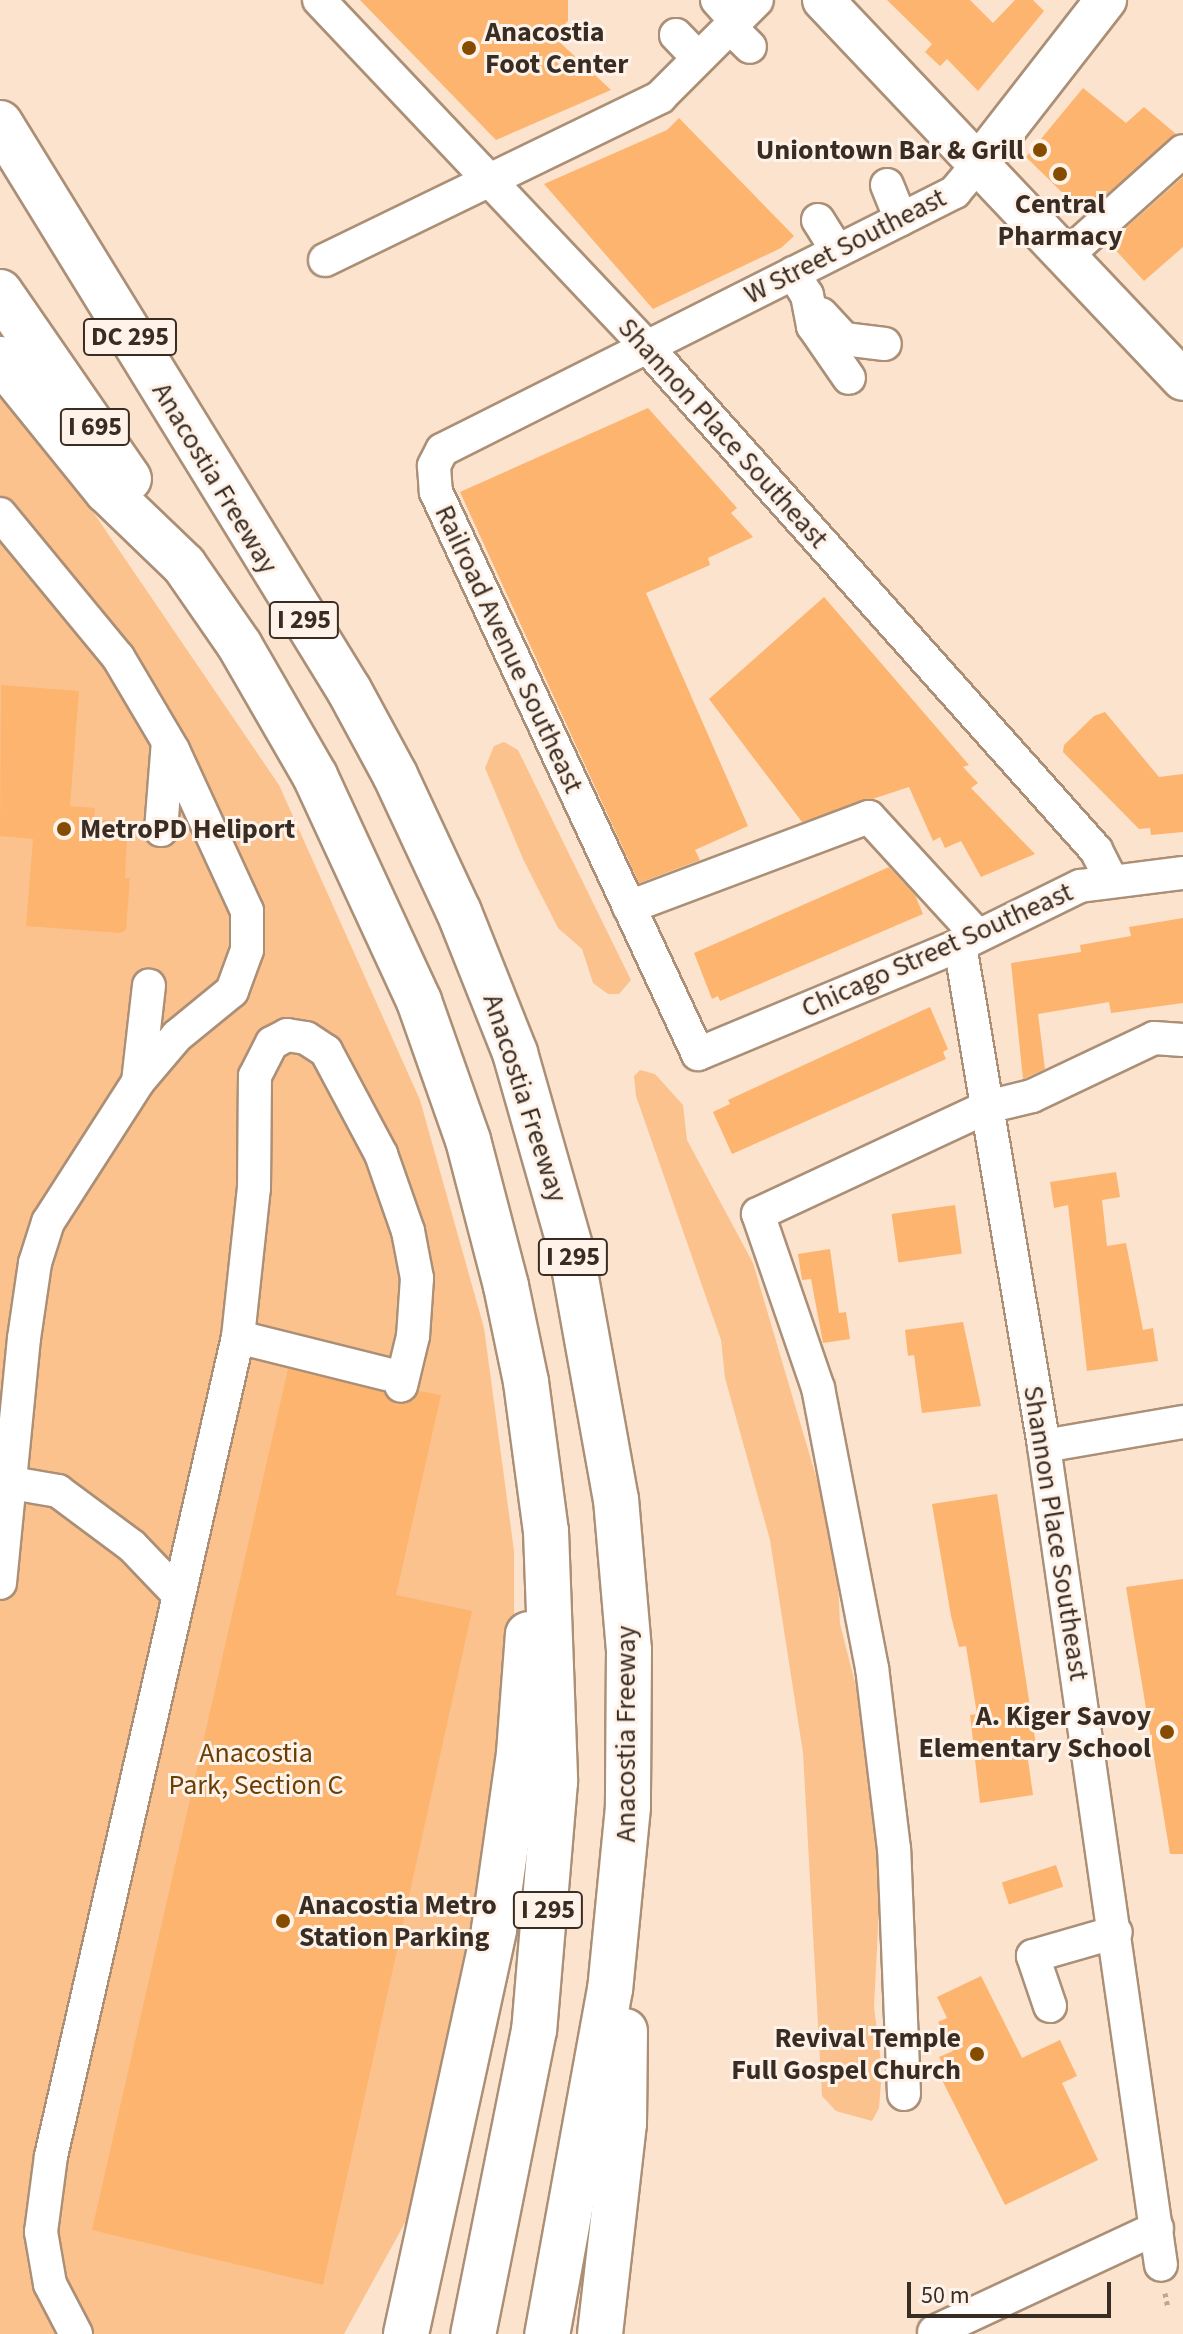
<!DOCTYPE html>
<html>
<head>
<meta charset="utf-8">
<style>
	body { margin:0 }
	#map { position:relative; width:1183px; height:2334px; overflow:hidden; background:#fbe3cd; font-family:"Source Sans 3",sans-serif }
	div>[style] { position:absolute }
	.green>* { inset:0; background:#fcc28d }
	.building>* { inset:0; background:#fcb46f; transform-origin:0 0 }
	.path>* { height:5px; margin-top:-2.5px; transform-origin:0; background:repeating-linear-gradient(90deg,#bba795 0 4px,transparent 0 8px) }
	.roads { filter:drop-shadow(2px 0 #ab8f76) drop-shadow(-2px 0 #ab8f76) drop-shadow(0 2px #ab8f76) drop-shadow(0 -2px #ab8f76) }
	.minor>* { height:32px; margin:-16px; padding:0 16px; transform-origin:16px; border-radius:16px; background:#fff }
	.major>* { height:40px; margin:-20px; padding:0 20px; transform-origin:20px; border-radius:20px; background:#fff }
	.highway>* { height:44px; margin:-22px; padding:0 22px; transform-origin:22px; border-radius:22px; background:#fff }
	.dots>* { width:22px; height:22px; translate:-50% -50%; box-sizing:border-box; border:4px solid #fff2e8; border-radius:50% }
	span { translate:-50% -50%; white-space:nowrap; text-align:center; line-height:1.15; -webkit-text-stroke:6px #fff2e8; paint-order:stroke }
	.shield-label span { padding:2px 6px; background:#fff2e8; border:2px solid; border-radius:6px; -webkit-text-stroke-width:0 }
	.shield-label { font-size:26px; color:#392d23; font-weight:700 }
	.poi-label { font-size:28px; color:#392d23; font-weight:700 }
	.left { translate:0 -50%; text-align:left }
	.right { translate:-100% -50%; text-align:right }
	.street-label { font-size:28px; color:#392d23 }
	.park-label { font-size:28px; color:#6b3e05 }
	.scale { position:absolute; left:907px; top:2282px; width:204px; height:36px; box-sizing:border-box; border:4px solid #392d23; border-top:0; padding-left:10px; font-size:24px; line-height:28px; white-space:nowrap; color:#392d23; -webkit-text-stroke:6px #fff2e8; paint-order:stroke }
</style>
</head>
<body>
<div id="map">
	<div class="green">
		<div style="clip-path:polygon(0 389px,72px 481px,279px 785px,420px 1100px,484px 1328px,514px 1551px,514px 1812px,413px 2208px,344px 2334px,0 2334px)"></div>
		<div style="clip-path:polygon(504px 742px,518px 750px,631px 980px,619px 994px,608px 994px,593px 983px,582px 949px,558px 928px,523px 859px,485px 768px,494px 746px)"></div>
		<div style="clip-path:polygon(640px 1070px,655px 1074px,683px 1105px,687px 1140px,753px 1263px,825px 1507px,838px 1582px,840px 1624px,864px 1718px,875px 1806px,879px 1908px,874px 2007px,882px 2070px,879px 2108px,872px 2121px,836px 2111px,822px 2096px,803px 1753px,770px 1540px,725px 1378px,721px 1340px,636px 1096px,634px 1076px)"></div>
	</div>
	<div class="building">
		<div style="clip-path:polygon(360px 0,568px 0,568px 21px,553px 36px,611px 90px,496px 140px)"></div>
		<div style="clip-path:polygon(887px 0,970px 0,993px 23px,1015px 0,1033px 0,1044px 11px,978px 91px,947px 59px,940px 66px,925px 52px,932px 44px)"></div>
		<div style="clip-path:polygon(1083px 88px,1126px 123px,1144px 107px,1176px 134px,1084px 214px,1026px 157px)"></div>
		<div style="clip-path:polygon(679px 118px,794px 236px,781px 248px,653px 309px,544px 184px,667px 130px)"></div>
		<div style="clip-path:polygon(1183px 177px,1183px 247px,1144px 281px,1109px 243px)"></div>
		<div style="clip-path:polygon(648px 408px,737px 508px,731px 513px,753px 537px,708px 558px,710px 565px,646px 593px,748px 826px,695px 850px,700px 860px,639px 883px,460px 492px)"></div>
		<div style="clip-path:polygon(824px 597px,969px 765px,963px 767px,978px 783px,971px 788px,1035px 854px,981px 877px,961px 841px,945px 848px,940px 837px,933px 841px,909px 787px,802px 822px,709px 699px)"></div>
		<div style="clip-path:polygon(1px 685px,79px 691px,70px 806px,95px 808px,94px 819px,128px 822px,125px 878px,130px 878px,126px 930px,120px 933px,26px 926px,33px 839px,0 836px)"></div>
		<div style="clip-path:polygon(1105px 712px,1159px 777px,1183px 774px,1183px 832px,1151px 835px,1150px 828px,1139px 829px,1063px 752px,1064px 745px,1094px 716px)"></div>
		<div style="clip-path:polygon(889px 867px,915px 895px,923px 914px,720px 1001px,718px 996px,712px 999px,694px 953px)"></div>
		<div style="clip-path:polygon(1183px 918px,1183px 1003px,1111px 1013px,1109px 1002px,1038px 1014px,1045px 1069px,1023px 1079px,1011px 963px,1081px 952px,1080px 945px,1131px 936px,1129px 927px)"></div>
		<div style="clip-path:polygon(930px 1007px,948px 1049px,943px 1052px,946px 1059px,732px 1154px,713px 1112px,730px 1104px,728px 1100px)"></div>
		<div style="clip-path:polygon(1116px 1172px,1120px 1197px,1102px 1200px,1107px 1246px,1126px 1243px,1143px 1330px,1153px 1328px,1158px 1361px,1087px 1371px,1068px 1205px,1054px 1208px,1050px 1182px)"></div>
		<div style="left:955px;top:1205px;width:49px;height:64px;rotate:82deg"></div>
		<div style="clip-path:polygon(830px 1249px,839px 1313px,846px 1312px,850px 1339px,823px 1343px,811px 1279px,802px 1280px,798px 1254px)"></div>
		<div style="clip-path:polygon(963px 1322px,981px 1406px,922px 1413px,914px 1355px,908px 1356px,905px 1330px)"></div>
		<div style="clip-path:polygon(288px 1369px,383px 1392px,397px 1405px,414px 1400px,419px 1391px,441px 1395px,396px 1595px,472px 1611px,323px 2285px,92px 2230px)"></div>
		<div style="clip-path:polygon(997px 1494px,1038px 1758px,1028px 1760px,1033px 1795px,980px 1803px,970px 1715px,977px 1714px,966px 1646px,959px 1647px,951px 1616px,932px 1504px)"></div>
		<div style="clip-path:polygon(1183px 1579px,1183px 1854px,1170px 1854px,1126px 1587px)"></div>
		<div style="left:1056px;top:1865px;width:23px;height:57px;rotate:72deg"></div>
		<div style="clip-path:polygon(981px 1976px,1022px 2058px,1060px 2040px,1077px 2076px,1062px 2083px,1098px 2160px,1005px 2205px,940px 2076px,947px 2072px,939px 2057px,953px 2051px,938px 2022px,947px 2018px,937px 1997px)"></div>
	</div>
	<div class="path">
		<div style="left:1165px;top:2293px;width:15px;rotate:79deg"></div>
	</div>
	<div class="roads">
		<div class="minor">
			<div style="left:319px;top:0;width:476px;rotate:46.6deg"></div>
			<div style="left:646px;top:346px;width:676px;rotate:48.24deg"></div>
			<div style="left:1096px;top:850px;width:33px;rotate:63deg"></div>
			<div style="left:717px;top:0;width:28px;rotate:48deg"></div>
			<div style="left:730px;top:27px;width:28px;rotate:45deg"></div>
			<div style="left:676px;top:35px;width:32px;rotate:46deg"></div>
			<div style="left:979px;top:163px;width:38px;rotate:130deg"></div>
			<div style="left:955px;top:192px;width:574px;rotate:153.3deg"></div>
			<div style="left:442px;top:450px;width:18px;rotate:117deg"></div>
			<div style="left:434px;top:466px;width:26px;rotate:86deg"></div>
			<div style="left:436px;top:492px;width:620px;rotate:65.01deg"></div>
			<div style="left:698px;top:1054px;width:284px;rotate:-22.6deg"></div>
			<div style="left:960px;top:945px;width:134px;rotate:-26.2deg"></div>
			<div style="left:1080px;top:886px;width:104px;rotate:-7.2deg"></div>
			<div style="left:887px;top:185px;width:37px;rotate:68deg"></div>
			<div style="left:818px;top:220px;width:36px;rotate:58deg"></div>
			<div style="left:1066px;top:256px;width:157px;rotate:-41.9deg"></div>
			<div style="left:325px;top:260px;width:373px;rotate:-25.9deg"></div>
			<div style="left:660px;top:97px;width:137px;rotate:-45deg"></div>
			<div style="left:793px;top:273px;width:26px;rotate:58deg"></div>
			<div style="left:807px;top:295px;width:32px;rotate:79deg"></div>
			<div style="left:813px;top:326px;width:63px;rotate:55.3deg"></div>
			<div style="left:821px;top:314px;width:34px;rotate:47deg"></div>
			<div style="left:844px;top:339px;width:41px;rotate:7deg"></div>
			<div style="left:0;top:514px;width:185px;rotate:50.5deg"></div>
			<div style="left:118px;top:657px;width:108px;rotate:59.4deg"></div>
			<div style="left:173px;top:750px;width:177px;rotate:65.3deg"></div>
			<div style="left:247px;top:911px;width:39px;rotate:90deg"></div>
			<div style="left:247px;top:950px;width:44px;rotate:110.1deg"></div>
			<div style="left:232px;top:991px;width:71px;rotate:140.7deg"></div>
			<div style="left:177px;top:1036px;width:60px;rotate:130.3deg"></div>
			<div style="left:138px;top:1082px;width:166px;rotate:122.7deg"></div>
			<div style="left:48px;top:1222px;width:43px;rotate:107.6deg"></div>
			<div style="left:35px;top:1263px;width:76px;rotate:98.3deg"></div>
			<div style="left:24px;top:1338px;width:246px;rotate:95.6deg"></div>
			<div style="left:161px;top:830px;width:88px;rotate:-85.5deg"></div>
			<div style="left:629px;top:907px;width:256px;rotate:-20.6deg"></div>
			<div style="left:869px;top:817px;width:161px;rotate:47.5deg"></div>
			<div style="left:960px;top:945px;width:508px;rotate:80.48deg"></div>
			<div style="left:1044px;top:1446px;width:827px;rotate:81.87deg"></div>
			<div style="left:138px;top:1082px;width:97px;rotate:-83.5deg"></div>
			<div style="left:238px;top:1337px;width:153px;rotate:14deg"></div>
			<div style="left:1044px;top:1446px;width:141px;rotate:-9.8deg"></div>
			<div style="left:0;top:1481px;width:59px;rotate:9.8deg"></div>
			<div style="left:58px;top:1491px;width:92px;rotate:36.6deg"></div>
			<div style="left:132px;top:1546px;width:68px;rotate:46.2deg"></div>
			<div style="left:1050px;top:2006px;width:53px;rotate:-108.8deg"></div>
			<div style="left:1033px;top:1956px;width:86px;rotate:-16.1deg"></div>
			<div style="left:904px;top:2094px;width:245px;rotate:-92.3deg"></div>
			<div style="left:894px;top:1849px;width:182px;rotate:-96.9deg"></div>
			<div style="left:872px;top:1668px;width:285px;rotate:-100.9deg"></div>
			<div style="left:818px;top:1388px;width:184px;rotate:-109deg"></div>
			<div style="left:758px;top:1214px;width:253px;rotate:-25deg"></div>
			<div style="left:987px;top:1107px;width:46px;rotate:-13.7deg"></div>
			<div style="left:1032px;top:1096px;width:135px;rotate:-25.4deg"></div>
			<div style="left:1154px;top:1038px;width:29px;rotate:4deg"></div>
			<div style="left:934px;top:2332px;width:246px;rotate:-25deg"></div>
			<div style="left:76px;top:2334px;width:56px;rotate:-117.5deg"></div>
			<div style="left:50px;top:2284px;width:53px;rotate:-99.8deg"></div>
			<div style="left:41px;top:2232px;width:77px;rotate:-82.5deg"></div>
			<div style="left:51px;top:2156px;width:840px;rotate:-77.14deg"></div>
			<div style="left:238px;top:1337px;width:150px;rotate:-83.9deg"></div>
			<div style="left:254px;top:1188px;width:112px;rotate:-89.5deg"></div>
			<div style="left:255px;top:1076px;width:37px;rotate:-63deg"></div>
			<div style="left:272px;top:1043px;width:17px;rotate:-28deg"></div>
			<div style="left:287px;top:1035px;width:19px;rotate:9deg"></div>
			<div style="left:306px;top:1038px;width:24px;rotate:33deg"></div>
			<div style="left:326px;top:1051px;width:117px;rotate:61.9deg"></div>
			<div style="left:381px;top:1154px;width:82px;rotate:70.7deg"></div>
			<div style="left:408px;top:1231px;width:48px;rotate:79.2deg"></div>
			<div style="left:417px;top:1278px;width:58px;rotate:93.9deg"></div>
			<div style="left:413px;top:1336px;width:51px;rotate:103.5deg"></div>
		</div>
		<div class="major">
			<div style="left:823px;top:0;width:523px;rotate:46.55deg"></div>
			<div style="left:979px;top:163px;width:207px;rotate:-52.1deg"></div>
		</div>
		<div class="highway">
			<div style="left:0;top:123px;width:666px;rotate:58.39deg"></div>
			<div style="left:349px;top:690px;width:97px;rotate:61.6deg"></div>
			<div style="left:395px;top:775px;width:151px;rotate:65deg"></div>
			<div style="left:459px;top:912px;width:152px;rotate:68.3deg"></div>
			<div style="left:515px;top:1053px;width:205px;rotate:74.1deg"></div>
			<div style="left:571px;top:1250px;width:253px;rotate:79.8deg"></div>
			<div style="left:616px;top:1499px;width:152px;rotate:85.1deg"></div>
			<div style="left:629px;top:1650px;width:157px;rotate:90.4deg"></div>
			<div style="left:628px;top:1807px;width:183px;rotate:95.6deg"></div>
			<div style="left:610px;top:1989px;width:351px;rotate:100.3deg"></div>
			<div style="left:0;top:292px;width:227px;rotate:55.4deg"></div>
			<div style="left:0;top:359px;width:170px;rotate:51deg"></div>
			<div style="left:107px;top:491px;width:107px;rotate:43.9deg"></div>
			<div style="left:184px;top:565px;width:98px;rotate:55.3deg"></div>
			<div style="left:240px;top:646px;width:150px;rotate:60deg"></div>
			<div style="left:315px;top:776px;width:248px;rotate:65.2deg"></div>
			<div style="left:419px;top:1001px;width:147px;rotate:70.6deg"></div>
			<div style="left:468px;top:1140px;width:151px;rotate:75.4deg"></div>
			<div style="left:506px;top:1286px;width:98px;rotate:78.2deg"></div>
			<div style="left:526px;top:1382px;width:150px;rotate:82.4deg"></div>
			<div style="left:546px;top:1531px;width:251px;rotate:87.9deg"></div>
			<div style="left:555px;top:1782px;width:249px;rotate:94.8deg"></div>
			<div style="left:534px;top:2030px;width:310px;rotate:101.3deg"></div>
			<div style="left:406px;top:2334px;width:414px;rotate:-77.7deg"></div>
			<div style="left:494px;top:1929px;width:178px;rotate:-81.9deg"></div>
			<div style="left:519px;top:1753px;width:119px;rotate:-85.7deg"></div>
			<div style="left:600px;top:2334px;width:212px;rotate:-83.5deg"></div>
			<div style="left:624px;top:2123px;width:92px;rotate:-89.4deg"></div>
		</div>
	</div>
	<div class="dots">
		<div style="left:469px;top:48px;background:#854c00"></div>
		<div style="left:1040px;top:150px;background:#854c00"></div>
		<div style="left:1060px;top:174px;background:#854c00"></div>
		<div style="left:64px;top:829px;background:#854c00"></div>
		<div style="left:1167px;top:1732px;background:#854c00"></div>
		<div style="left:283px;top:1921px;background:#854c00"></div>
		<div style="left:977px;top:2054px;background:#854c00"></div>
	</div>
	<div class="shield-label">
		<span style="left:130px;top:337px">DC 295</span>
		<span style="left:95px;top:427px">I 695</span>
		<span style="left:304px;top:620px">I 295</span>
		<span style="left:573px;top:1257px">I 295</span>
		<span style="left:548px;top:1910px">I 295</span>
	</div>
	<div class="poi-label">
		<span class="left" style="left:485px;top:48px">Anacostia<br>Foot Center</span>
		<span class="right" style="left:1024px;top:150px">Uniontown Bar &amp; Grill</span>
		<span style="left:1060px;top:220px">Central<br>Pharmacy</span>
		<span class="left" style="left:80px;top:829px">MetroPD Heliport</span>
		<span class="right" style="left:1151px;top:1732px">A. Kiger Savoy<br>Elementary School</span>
		<span class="left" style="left:299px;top:1921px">Anacostia Metro<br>Station Parking</span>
		<span class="right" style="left:961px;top:2054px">Revival Temple<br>Full Gospel Church</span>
	</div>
	<div class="street-label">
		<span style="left:845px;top:246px;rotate:-27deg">W Street Southeast</span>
		<span style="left:723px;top:433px;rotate:48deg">Shannon Place Southeast</span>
		<span style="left:215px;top:478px;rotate:59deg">Anacostia Freeway</span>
		<span style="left:509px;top:649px;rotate:65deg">Railroad Avenue Southeast</span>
		<span style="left:937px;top:950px;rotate:-24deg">Chicago Street Southeast</span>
		<span style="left:525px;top:1098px;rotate:72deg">Anacostia Freeway</span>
		<span style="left:1056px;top:1533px;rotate:81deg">Shannon Place Southeast</span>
		<span style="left:626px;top:1734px;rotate:-90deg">Anacostia Freeway</span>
	</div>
	<div class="park-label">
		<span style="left:256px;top:1769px">Anacostia<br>Park, Section C</span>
	</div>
	<div class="scale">50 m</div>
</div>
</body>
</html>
